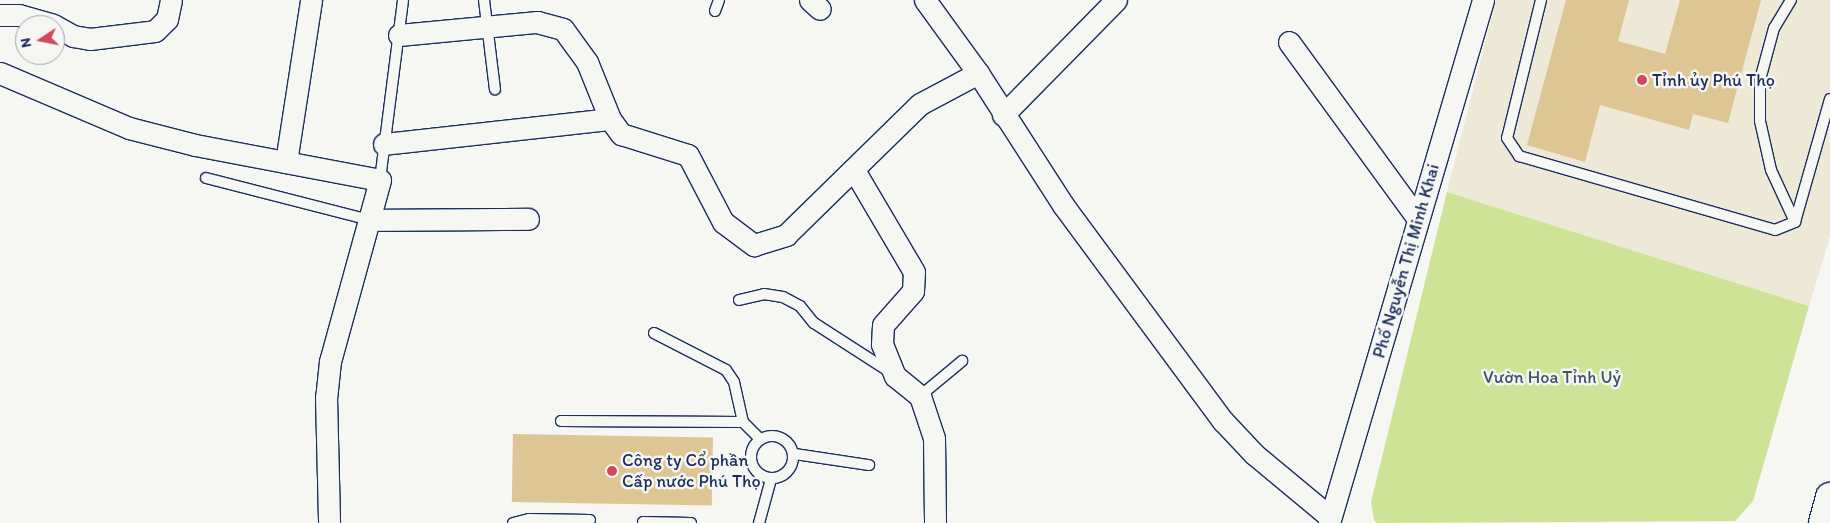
<!DOCTYPE html>
<html>
<head>
<meta charset="utf-8">
<style>
	body { margin:0 }
	#map { position:relative; width:1830px; height:523px; overflow:hidden; background:#f6f6f2; font-family:Itim,sans-serif }
	div>[style] { position:absolute }
	.built>* { inset:0; background:#eee8d6 }
	.green>* { inset:0; background:#cfe397 }
	.building>* { inset:0; background:#ddc694; transform-origin:0 0 }
	.roads { filter:drop-shadow(1px 0 #1b2f5e) drop-shadow(-1px 0 #1b2f5e) drop-shadow(0 1px #1b2f5e) drop-shadow(0 -1px #1b2f5e) }
	.lane>* { height:10px; margin:-5px; padding:0 5px; transform-origin:5px; border-radius:5px; background:#f6f6f2 }
	.lane>.ring { margin:-5px; padding:0; box-sizing:content-box; background:none; border:10px solid #f6f6f2; border-radius:50% }
	.street>* { height:21px; margin:-10.5px; padding:0 10.5px; transform-origin:10.5px; border-radius:10.5px; background:#f6f6f2 }
	.primary>* { height:28px; margin:-14px; padding:0 14px; transform-origin:14px; border-radius:14px; background:#f6f6f2 }
	.dots>* { width:14px; height:14px; translate:-50% -50%; box-sizing:border-box; border:2px solid #f6f6f2; border-radius:50% }
	span { translate:-50% -50%; white-space:nowrap; text-align:center; line-height:1.15; -webkit-text-stroke:5px #f6f6f2; paint-order:stroke }
	.poi-label { font-size:18px; color:#1b2f5e }
	.left { translate:0 -50%; text-align:left }
	.street-label { font-size:18px; color:#1b2f5e }
	.park-label { font-size:18px; color:#3f5369 }
	.north { position:absolute; left:15px; top:15px; width:50px; height:50px; box-sizing:border-box; background:#f6f6f2; border:1px solid #9ea6b7; border-radius:50%; rotate:259deg; font-size:14px; font-weight:700; line-height:20px; text-align:center; color:#1b2f5e }
	.north::after { content:''; display:block; margin:auto; width:18px; height:22px; background:#d1495b; clip-path:polygon(50% 0,100% 100%,50% 72%,0 100%) }
</style>
</head>
<body>
<div id="map">
	<div class="built">
		<div style="clip-path:polygon(1496px 0,1830px 0,1830px 237px,1809px 306px,1447px 192px)"></div>
	</div>
	<div class="green">
		<div style="clip-path:polygon(1447px 192px,1809px 306px,1753px 501px,1735px 521px,1377px 523px,1374px 520px,1371px 502px)"></div>
	</div>
	<div class="building">
		<div style="clip-path:polygon(1566px 0,1629px 0,1618px 41px,1665px 54px,1680px 0,1761px 0,1728px 123px,1693px 114px,1689px 130px,1600px 105px,1585px 162px,1527px 145px)"></div>
		<div style="left:513px;top:434px;width:200px;height:68px;rotate:1deg"></div>
	</div>
	<div class="roads">
		<div class="lane">
			<div style="left:484px;top:0;width:90px;rotate:83deg"></div>
			<div style="left:1541px;top:0;width:142px;rotate:103.8deg"></div>
			<div style="left:1507px;top:138px;width:22px;rotate:56deg"></div>
			<div style="left:1519px;top:156px;width:266px;rotate:16.1deg"></div>
			<div style="left:1775px;top:230px;width:22px;rotate:-22deg"></div>
			<div style="left:1795px;top:222px;width:128px;rotate:-74.1deg"></div>
			<div style="left:1791px;top:0;width:33px;rotate:121deg"></div>
			<div style="left:1774px;top:28px;width:54px;rotate:105.1deg"></div>
			<div style="left:1760px;top:80px;width:41px;rotate:90deg"></div>
			<div style="left:1760px;top:121px;width:50px;rotate:77.3deg"></div>
			<div style="left:1771px;top:170px;width:57px;rotate:65.2deg"></div>
			<div style="left:715px;top:11px;width:12px;rotate:-70deg"></div>
			<div style="left:206px;top:178px;width:168px;rotate:14.4deg"></div>
			<div style="left:380px;top:180px;width:181px;rotate:-82.7deg"></div>
			<div style="left:739px;top:300px;width:26px;rotate:-13deg"></div>
			<div style="left:764px;top:294px;width:19px;rotate:9deg"></div>
			<div style="left:783px;top:297px;width:19px;rotate:28deg"></div>
			<div style="left:800px;top:306px;width:22px;rotate:51deg"></div>
			<div style="left:814px;top:323px;width:90px;rotate:32.8deg"></div>
			<div style="left:654px;top:333px;width:81px;rotate:27.2deg"></div>
			<div style="left:726px;top:370px;width:14px;rotate:56deg"></div>
			<div style="left:734px;top:382px;width:41px;rotate:77.3deg"></div>
			<div style="left:920px;top:396px;width:55px;rotate:-39.8deg"></div>
			<div style="left:561px;top:421px;width:182px;rotate:0.3deg"></div>
			<div style="left:743px;top:422px;width:24px;rotate:45deg"></div>
			<div class="ring" style="left:751px;top:436px;width:32px;height:32px"></div>
			<div style="left:795px;top:454px;width:75px;rotate:8.5deg"></div>
			<div style="left:643px;top:522px;width:48px;rotate:1.2deg"></div>
			<div style="left:513px;top:523px;width:16px;rotate:-14deg"></div>
			<div style="left:529px;top:519px;width:61px;rotate:0.9deg"></div>
			<div style="left:759px;top:523px;width:46px;rotate:-74.7deg"></div>
		</div>
		<div class="street">
			<div style="left:810px;top:0;width:13px;rotate:42deg"></div>
			<div style="left:925px;top:0;width:90px;rotate:54deg"></div>
			<div style="left:978px;top:73px;width:157px;rotate:57.2deg"></div>
			<div style="left:1063px;top:205px;width:269px;rotate:53.5deg"></div>
			<div style="left:1223px;top:421px;width:45px;rotate:46.8deg"></div>
			<div style="left:1254px;top:454px;width:99px;rotate:39.7deg"></div>
			<div style="left:0;top:15px;width:19px"></div>
			<div style="left:19px;top:15px;width:35px;rotate:16deg"></div>
			<div style="left:55px;top:26px;width:21px;rotate:29deg"></div>
			<div style="left:73px;top:36px;width:17px;rotate:10deg"></div>
			<div style="left:90px;top:39px;width:65px;rotate:-7deg"></div>
			<div style="left:155px;top:31px;width:17px;rotate:-45deg"></div>
			<div style="left:167px;top:19px;width:19px;rotate:-78deg"></div>
			<div style="left:399px;top:35px;width:139px;rotate:-5.4deg"></div>
			<div style="left:537px;top:22px;width:27px;rotate:15deg"></div>
			<div style="left:563px;top:29px;width:41px;rotate:54deg"></div>
			<div style="left:587px;top:62px;width:61px;rotate:68deg"></div>
			<div style="left:610px;top:119px;width:19px;rotate:54deg"></div>
			<div style="left:621px;top:134px;width:70px;rotate:17.4deg"></div>
			<div style="left:688px;top:155px;width:76px;rotate:62.4deg"></div>
			<div style="left:723px;top:222px;width:39px;rotate:37deg"></div>
			<div style="left:754px;top:245px;width:34px;rotate:-17deg"></div>
			<div style="left:786px;top:235px;width:187px;rotate:-44.4deg"></div>
			<div style="left:920px;top:104px;width:66px;rotate:-28.1deg"></div>
			<div style="left:1289px;top:42px;width:219px;rotate:53.9deg"></div>
			<div style="left:0;top:73px;width:140px;rotate:23.1deg"></div>
			<div style="left:129px;top:128px;width:68px;rotate:14.4deg"></div>
			<div style="left:195px;top:145px;width:188px;rotate:10.7deg"></div>
			<div style="left:380px;top:180px;width:188px;rotate:105.4deg"></div>
			<div style="left:330px;top:361px;width:36px;rotate:96deg"></div>
			<div style="left:326px;top:397px;width:126px;rotate:88.6deg"></div>
			<div style="left:1003px;top:115px;width:161px;rotate:-45.5deg"></div>
			<div style="left:384px;top:144px;width:227px;rotate:-6.3deg"></div>
			<div style="left:286px;top:162px;width:164px;rotate:-81.2deg"></div>
			<div style="left:854px;top:170px;width:118px;rotate:59.5deg"></div>
			<div style="left:914px;top:272px;width:19px;rotate:93deg"></div>
			<div style="left:913px;top:291px;width:45px;rotate:131.4deg"></div>
			<div style="left:883px;top:325px;width:19px;rotate:93deg"></div>
			<div style="left:882px;top:344px;width:35px;rotate:68deg"></div>
			<div style="left:895px;top:376px;width:32px;rotate:39deg"></div>
			<div style="left:920px;top:396px;width:44px;rotate:71.6deg"></div>
			<div style="left:934px;top:438px;width:85px;rotate:89.3deg"></div>
			<div style="left:369px;top:220px;width:159px;rotate:-0.4deg"></div>
			<div style="left:1329px;top:523px;width:545px;rotate:-73.59deg"></div>
		</div>
		<div class="primary">
			<div style="left:1823px;top:523px;width:27px;rotate:-75deg"></div>
		</div>
	</div>
	<div class="dots">
		<div style="left:1642px;top:80px;background:#d1495b"></div>
		<div style="left:612px;top:471px;background:#d1495b"></div>
	</div>
	<div class="poi-label">
		<span class="left" style="left:1652px;top:80px">Tỉnh ủy Phú Thọ</span>
		<span class="left" style="left:622px;top:471px">Công ty Cổ phần<br>Cấp nước Phú Thọ</span>
	</div>
	<div class="street-label">
		<span style="left:1406px;top:261px;rotate:-74deg">Phố Nguyễn Thị Minh Khai</span>
	</div>
	<div class="park-label">
		<span style="left:1552px;top:377px">Vườn Hoa Tỉnh Uỷ</span>
	</div>
	<div class="north">N</div>
</div>
</body>
</html>
